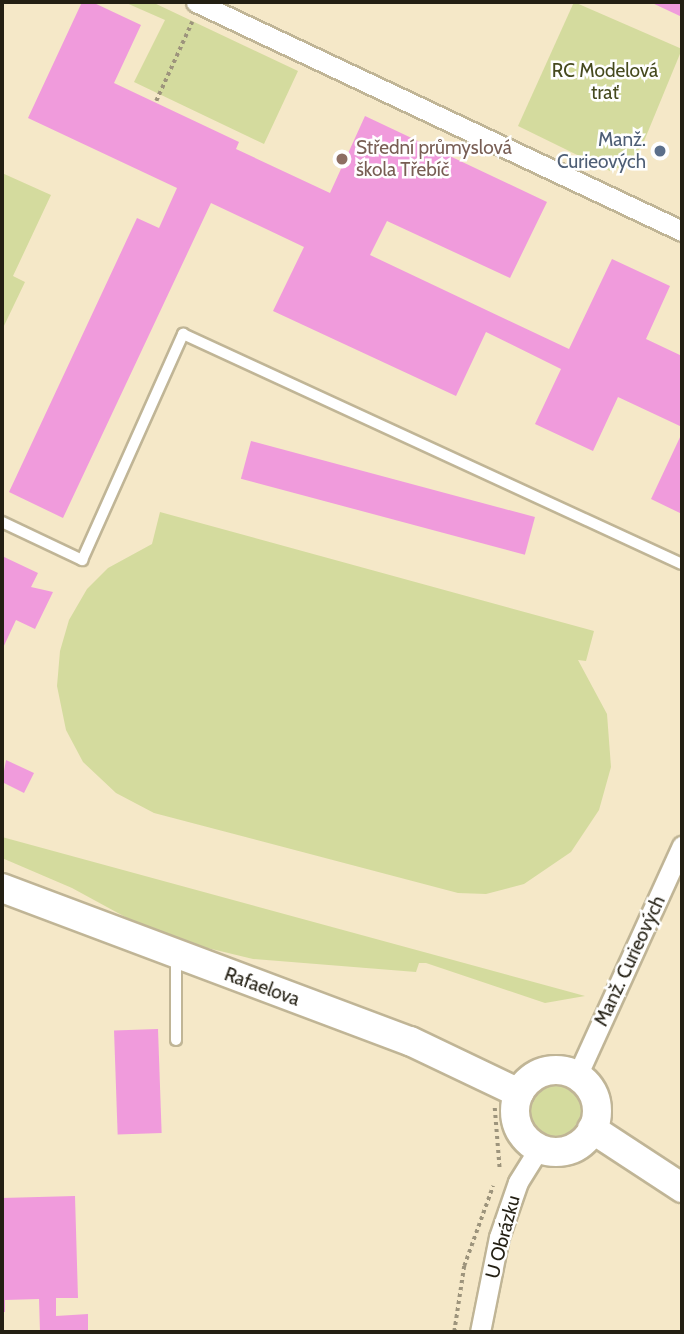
<!DOCTYPE html>
<html>
<head>
<meta charset="utf-8">
<style>
	body { margin:0 }
	#map { position:relative; width:684px; height:1334px; overflow:hidden; background:#f5e8c8; font-family:Cabin,sans-serif }
	div>[style] { position:absolute }
	.green>* { inset:0; background:#d4db9e }
	.round { border-radius:50% }
	.building>* { inset:0; background:#f09bdc; transform-origin:0 0 }
	.path>* { height:3.5px; margin-top:-1.75px; transform-origin:0; background:repeating-linear-gradient(90deg,#9d947c 0 3.5px,transparent 0 7px) }
	.roads { filter:drop-shadow(2px 0 #c0b596) drop-shadow(-2px 0 #c0b596) drop-shadow(0 2px #c0b596) drop-shadow(0 -2px #c0b596) }
	.service>* { height:10px; margin:-5px; padding:0 5px; transform-origin:5px; border-radius:5px; background:#fff }
	.minor>* { height:19px; margin:-9.5px; padding:0 9.5px; transform-origin:9.5px; border-radius:9.5px; background:#fff }
	.secondary>* { height:28px; margin:-14px; padding:0 14px; transform-origin:14px; border-radius:14px; background:#fff }
	.secondary>.ring { margin:-14px; padding:0; box-sizing:content-box; background:none; border:28px solid #fff; border-radius:50% }
	.dots>* { width:19px; height:19px; translate:-50% -50%; box-sizing:border-box; border:4px solid #fff; border-radius:50% }
	span { translate:-50% -50%; white-space:nowrap; text-align:center; line-height:1.15; -webkit-text-stroke:5px #fff; paint-order:stroke }
	.park-label { font-size:19px; color:#464a1f }
	.service-label { font-size:19px; color:#4e5e75 }
	.right { translate:-100% -50%; text-align:right }
	.education-label { font-size:19px; color:#785e54 }
	.left { translate:0 -50%; text-align:left }
	.street-label { font-size:19px; color:#231f13 }
	.frame { position:absolute; inset:0; border:4px solid #231f13; pointer-events:none }
</style>
</head>
<body>
<div id="map">
	<div class="green">
		<div style="clip-path:polygon(124px 2px,152px 2px,298px 71px,264px 144px,134px 82px,165px 20px)"></div>
		<div style="clip-path:polygon(574px 2px,682px 49px,642px 146px,627px 164px,610px 171px,518px 126px)"></div>
		<div style="clip-path:polygon(2px 173px,51px 195px,13px 276px,25px 282px,2px 330px)"></div>
		<div style="clip-path:polygon(160px 512px,594px 631px,586px 661px,578px 660px,607px 714px,611px 767px,599px 810px,571px 852px,524px 884px,486px 894px,458px 893px,154px 813px,116px 793px,83px 762px,66px 730px,57px 686px,60px 651px,69px 620px,87px 589px,108px 568px,152px 544px)"></div>
		<div style="clip-path:polygon(2px 837px,585px 996px,545px 1003px,426px 963px,419px 963px,416px 972px,253px 959px,162px 937px,72px 888px,2px 858px)"></div>
		<div class="round" style="left:527px;top:1082px;width:56px;height:56px"></div>
	</div>
	<div class="building">
		<div style="clip-path:polygon(82px 2px,92px 2px,141px 25px,114px 83px,239px 142px,236px 149px,330px 193px,365px 116px,547px 202px,510px 278px,387px 221px,370px 255px,569px 349px,612px 259px,670px 286px,646px 339px,682px 356px,682px 427px,618px 397px,593px 451px,535px 424px,561px 369px,486px 332px,456px 396px,273px 311px,304px 247px,211px 203px,63px 518px,9px 492px,137px 218px,159px 228px,177px 188px,28px 118px)"></div>
		<div style="clip-path:polygon(650px 2px,682px 2px,682px 17px)"></div>
		<div style="clip-path:polygon(682px 433px,682px 514px,651px 499px)"></div>
		<div style="left:251px;top:441px;width:294px;height:39px;rotate:15deg"></div>
		<div style="clip-path:polygon(2px 556px,38px 573px,31px 587px,53px 592px,35px 629px,16px 620px,2px 650px)"></div>
		<div style="clip-path:polygon(6px 760px,34px 773px,24px 793px,2px 782px)"></div>
		<div style="left:158px;top:1029px;width:104px;height:44px;rotate:88deg"></div>
		<div style="clip-path:polygon(75px 1196px,78px 1298px,56px 1298px,56px 1316px,88px 1314px,88px 1332px,40px 1332px,39px 1299px,5px 1300px,5px 1312px,2px 1312px,2px 1198px)"></div>
	</div>
	<div class="path">
		<div style="left:156px;top:101px;width:87px;rotate:-65.5deg"></div>
		<div style="left:495px;top:1108px;width:62px;rotate:85.4deg"></div>
		<div style="left:454px;top:1332px;width:67px;rotate:-81.4deg"></div>
		<div style="left:464px;top:1266px;width:85px;rotate:-70.1deg"></div>
	</div>
	<div class="roads">
		<div class="service">
			<div style="left:2px;top:522px;width:89px;rotate:25.4deg"></div>
			<div style="left:82px;top:560px;width:248px;rotate:-65.9deg"></div>
			<div style="left:183px;top:334px;width:549px;rotate:24.75deg"></div>
			<div style="left:176px;top:956px;width:84px;rotate:90deg"></div>
		</div>
		<div class="minor">
			<div style="left:196px;top:2px;width:537px;rotate:25.23deg"></div>
			<div style="left:577px;top:1076px;width:253px;rotate:-65.5deg"></div>
			<div style="left:480px;top:1332px;width:97px;rotate:-78.7deg"></div>
			<div style="left:499px;top:1237px;width:58px;rotate:-70.9deg"></div>
			<div style="left:518px;top:1182px;width:40px;rotate:-58deg"></div>
		</div>
		<div class="secondary">
			<div style="left:2px;top:888px;width:436px;rotate:20.6deg"></div>
			<div style="left:410px;top:1041px;width:121px;rotate:25.5deg"></div>
			<div class="ring" style="left:515px;top:1070px;width:54px;height:54px"></div>
			<div style="left:592px;top:1129px;width:108px;rotate:33.2deg"></div>
		</div>
	</div>
	<div class="dots">
		<div style="left:660px;top:151px;background:#5c6f8a"></div>
		<div style="left:342px;top:159px;background:#8d6e63"></div>
	</div>
	<div class="park-label">
		<span style="left:605px;top:82px">RC Modelová<br>trať</span>
	</div>
	<div class="service-label">
		<span class="right" style="left:646px;top:151px">Manž.<br>Curieových</span>
	</div>
	<div class="education-label">
		<span class="left" style="left:356px;top:159px">Střední průmyslová<br>škola Třebíč</span>
	</div>
	<div class="street-label">
		<span style="left:630px;top:961px;rotate:-65deg">Manž. Curieových</span>
		<span style="left:262px;top:987px;rotate:20deg">Rafaelova</span>
		<span style="left:503px;top:1237px;rotate:-75deg">U Obrázku</span>
	</div>
	<div class="frame"></div>
</div>
</body>
</html>
